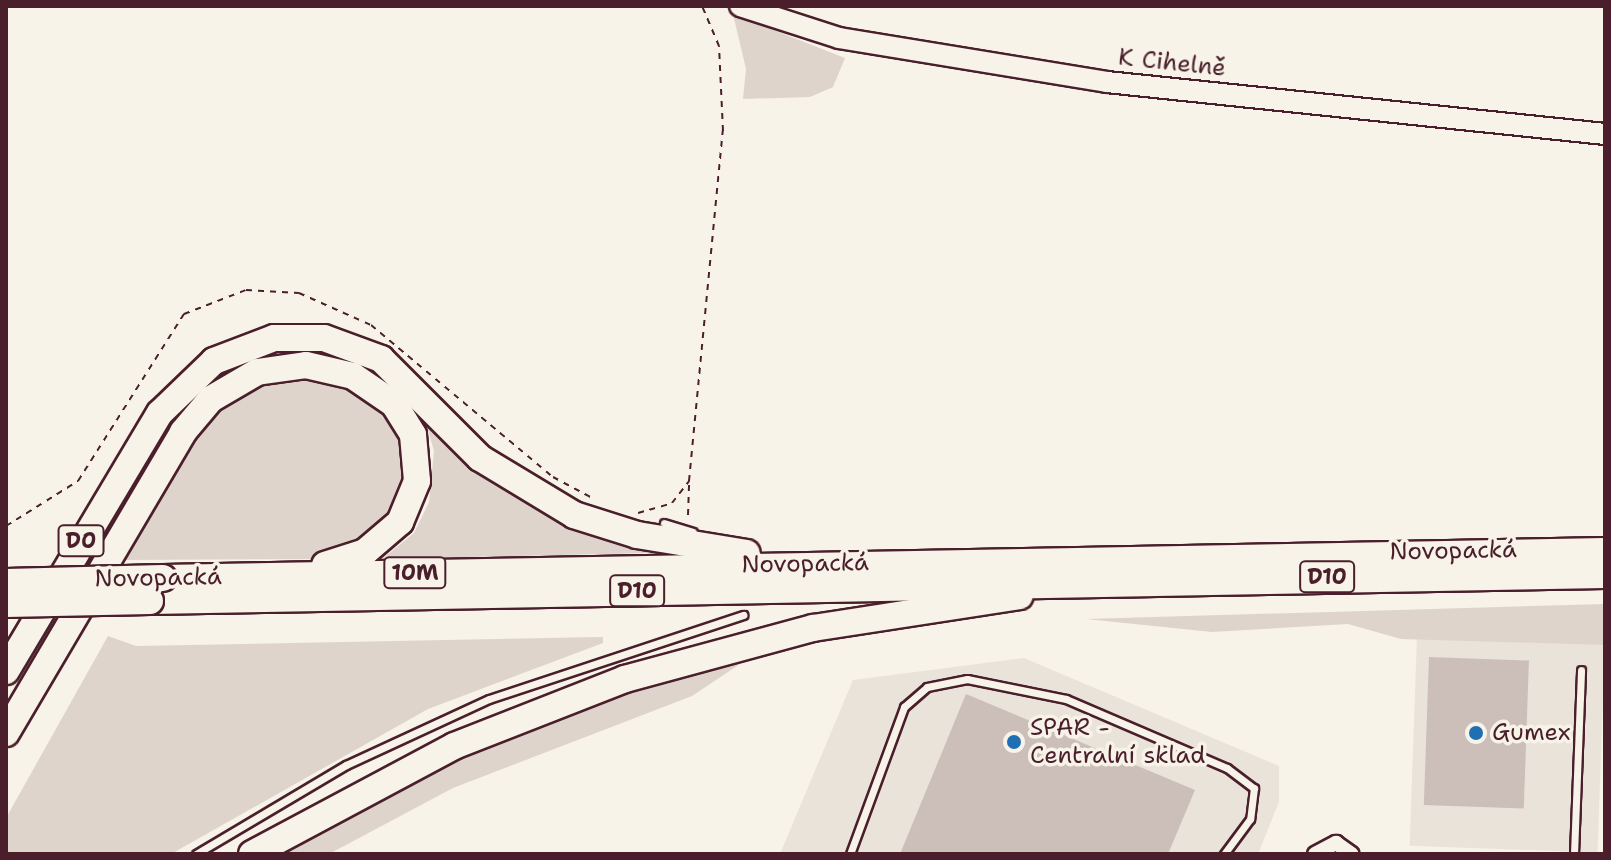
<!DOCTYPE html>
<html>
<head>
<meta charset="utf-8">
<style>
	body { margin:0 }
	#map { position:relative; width:1611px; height:860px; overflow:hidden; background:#f7f3e8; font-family:"Shantell Sans",sans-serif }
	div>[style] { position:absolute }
	.built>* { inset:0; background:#eae3da; transform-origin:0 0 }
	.green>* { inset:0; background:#ded4cc }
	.building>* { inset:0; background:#ccbfb9; transform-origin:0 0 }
	.path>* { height:2px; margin-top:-1px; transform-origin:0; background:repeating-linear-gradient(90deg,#4a1f2b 0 6px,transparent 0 12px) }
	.roads { filter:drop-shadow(2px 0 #4a1f2b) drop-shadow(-2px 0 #4a1f2b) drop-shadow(0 2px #4a1f2b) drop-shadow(0 -2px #4a1f2b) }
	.lane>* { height:7px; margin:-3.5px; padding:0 3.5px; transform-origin:3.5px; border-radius:3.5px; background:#f7f3e8 }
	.street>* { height:14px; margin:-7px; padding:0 7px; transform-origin:7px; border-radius:7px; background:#f7f3e8 }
	.secondary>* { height:20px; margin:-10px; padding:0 10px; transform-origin:10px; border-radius:10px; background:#f7f3e8 }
	.highway>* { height:26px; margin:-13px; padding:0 13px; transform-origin:13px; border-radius:13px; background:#f7f3e8 }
	.bridges { filter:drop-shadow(2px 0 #4a1f2b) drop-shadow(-2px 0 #4a1f2b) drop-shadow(0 2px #4a1f2b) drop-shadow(0 -2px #4a1f2b) }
	.highway-bridge>* { height:26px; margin:-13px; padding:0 13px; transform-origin:13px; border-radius:13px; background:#f7f3e8 }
	.dots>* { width:22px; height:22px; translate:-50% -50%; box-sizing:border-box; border:4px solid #f7f3e8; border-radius:50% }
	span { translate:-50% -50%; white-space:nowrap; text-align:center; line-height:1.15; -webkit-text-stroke:7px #f7f3e8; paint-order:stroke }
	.shield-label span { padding:2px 6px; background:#f7f3e8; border:2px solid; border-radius:6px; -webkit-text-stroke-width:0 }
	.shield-label { font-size:22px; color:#4a1f2b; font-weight:700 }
	.street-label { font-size:24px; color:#4a1f2b }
	.poi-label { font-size:24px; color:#4a1f2b }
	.left { translate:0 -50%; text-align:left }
	.frame { position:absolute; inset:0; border:8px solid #4a1f2b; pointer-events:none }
</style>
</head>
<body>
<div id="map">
	<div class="built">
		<div style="left:1417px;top:635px;width:188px;height:211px;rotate:2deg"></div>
		<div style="clip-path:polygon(1024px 658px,1279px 766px,1279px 802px,1258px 854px,780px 854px,853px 680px)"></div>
	</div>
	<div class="green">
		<div style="clip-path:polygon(733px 14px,845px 58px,833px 87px,810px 97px,743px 99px,746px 69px)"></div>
		<div style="clip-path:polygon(323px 373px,396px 417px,412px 473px,392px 520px,335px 556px,312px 559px,120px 560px,202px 420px,243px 384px)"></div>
		<div style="clip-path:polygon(424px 416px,525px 501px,649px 553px,382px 559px,414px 533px,429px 502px,434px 451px)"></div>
		<div style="clip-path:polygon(1605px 604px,1605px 645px,1401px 639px,1348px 624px,1212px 632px,1086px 619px)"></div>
		<div style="clip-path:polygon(108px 636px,136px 646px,603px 637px,603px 643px,428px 709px,171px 854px,6px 854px,6px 818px)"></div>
		<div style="clip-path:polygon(740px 664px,692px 696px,453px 788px,329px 854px,281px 854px,506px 735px,632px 689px)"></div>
	</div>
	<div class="building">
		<div style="left:1429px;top:657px;width:100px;height:148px;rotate:2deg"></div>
		<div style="clip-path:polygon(966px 694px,1195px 790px,1168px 854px,900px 854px)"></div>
	</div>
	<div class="path">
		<div style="left:638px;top:513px;width:35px;rotate:-16deg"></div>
		<div style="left:672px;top:503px;width:28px;rotate:-52deg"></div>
		<div style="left:689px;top:481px;width:352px;rotate:-84.5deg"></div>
		<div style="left:723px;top:131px;width:85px;rotate:-92.7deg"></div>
		<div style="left:719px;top:46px;width:43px;rotate:-113deg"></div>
		<div style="left:688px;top:515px;width:32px;rotate:-88deg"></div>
		<div style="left:6px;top:526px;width:85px;rotate:-32deg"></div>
		<div style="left:78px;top:481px;width:198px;rotate:-57.6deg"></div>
		<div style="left:184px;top:314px;width:66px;rotate:-21.2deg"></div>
		<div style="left:246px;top:290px;width:53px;rotate:3.2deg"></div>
		<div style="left:299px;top:293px;width:79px;rotate:24deg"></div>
		<div style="left:371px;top:325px;width:237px;rotate:39.9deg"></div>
		<div style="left:553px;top:477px;width:47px;rotate:28.2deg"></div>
	</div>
	<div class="roads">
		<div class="lane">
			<div style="left:664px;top:523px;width:30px;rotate:17deg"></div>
			<div style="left:196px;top:854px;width:174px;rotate:-30.7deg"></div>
			<div style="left:346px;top:765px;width:157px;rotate:-24.8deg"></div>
			<div style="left:489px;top:699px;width:268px;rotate:-18.3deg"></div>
			<div style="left:850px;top:854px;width:157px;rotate:-69.8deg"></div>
			<div style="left:904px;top:707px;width:30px;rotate:-41deg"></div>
			<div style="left:927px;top:687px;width:41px;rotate:-11.3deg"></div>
			<div style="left:967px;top:679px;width:101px;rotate:11.4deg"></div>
			<div style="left:1066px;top:699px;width:175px;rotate:23.2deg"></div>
			<div style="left:1227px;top:768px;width:34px;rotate:37deg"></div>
			<div style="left:1254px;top:788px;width:31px;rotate:97deg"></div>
			<div style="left:1250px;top:819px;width:44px;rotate:126.6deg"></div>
			<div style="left:1574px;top:854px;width:184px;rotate:-87.8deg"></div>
		</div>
		<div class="street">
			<div style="left:1315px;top:854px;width:24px;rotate:-28deg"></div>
			<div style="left:1336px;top:843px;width:19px;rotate:35deg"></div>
		</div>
		<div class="secondary">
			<div style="left:740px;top:6px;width:104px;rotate:17.9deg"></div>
			<div style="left:839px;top:38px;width:272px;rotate:9.3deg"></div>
			<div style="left:1107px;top:82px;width:501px;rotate:5.96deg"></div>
		</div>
		<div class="highway">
			<div style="left:163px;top:578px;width:1442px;rotate:-1.07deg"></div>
			<div style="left:150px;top:601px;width:1455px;rotate:-1.02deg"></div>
			<div style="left:6px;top:671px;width:300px;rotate:-59.2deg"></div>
			<div style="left:160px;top:413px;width:75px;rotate:-43.9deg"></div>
			<div style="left:214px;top:361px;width:64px;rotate:-21deg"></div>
			<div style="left:274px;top:338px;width:50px"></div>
			<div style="left:324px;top:338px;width:61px;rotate:20.2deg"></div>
			<div style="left:381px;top:359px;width:140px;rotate:45deg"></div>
			<div style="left:480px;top:458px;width:110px;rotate:31.2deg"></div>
			<div style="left:574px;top:515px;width:66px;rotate:17.6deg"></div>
			<div style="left:637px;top:535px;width:111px;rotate:9.3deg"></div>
			<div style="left:6px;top:733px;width:349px;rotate:-59.5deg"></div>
			<div style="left:183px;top:432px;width:43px;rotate:-49.7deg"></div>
			<div style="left:211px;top:399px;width:53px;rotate:-30.4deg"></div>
			<div style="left:257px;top:372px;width:49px;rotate:-8.1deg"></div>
			<div style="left:306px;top:365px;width:48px;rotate:13.2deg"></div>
			<div style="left:353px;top:376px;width:50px;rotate:34.3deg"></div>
			<div style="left:394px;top:404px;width:36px;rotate:58deg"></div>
			<div style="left:413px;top:435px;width:46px;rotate:85deg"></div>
			<div style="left:417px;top:481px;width:44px;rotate:112.5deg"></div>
			<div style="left:400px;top:522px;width:46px;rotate:139.4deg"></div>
			<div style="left:365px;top:552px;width:42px;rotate:162deg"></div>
			<div style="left:252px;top:854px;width:229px;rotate:-28.1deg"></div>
			<div style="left:454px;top:746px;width:184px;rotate:-21.4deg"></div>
			<div style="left:625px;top:679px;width:195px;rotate:-15.2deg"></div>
			<div style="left:813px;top:628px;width:209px;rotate:-8.8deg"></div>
		</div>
	</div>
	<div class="bridges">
		<div class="highway-bridge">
			<div style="left:6px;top:582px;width:157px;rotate:-1.5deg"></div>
			<div style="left:6px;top:604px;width:144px;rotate:-1.2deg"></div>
		</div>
	</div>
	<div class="dots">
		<div style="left:1476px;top:733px;background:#1f6fb2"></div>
		<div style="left:1014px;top:742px;background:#1f6fb2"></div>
	</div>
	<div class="shield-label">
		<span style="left:81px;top:541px">D0</span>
		<span style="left:415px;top:573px">10M</span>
		<span style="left:1327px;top:577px">D10</span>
		<span style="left:637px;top:591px">D10</span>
	</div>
	<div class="street-label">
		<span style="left:1172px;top:63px;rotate:6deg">K Cihelně</span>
		<span style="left:1453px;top:551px;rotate:-1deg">Novopacká</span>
		<span style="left:805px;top:564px;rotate:-1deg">Novopacká</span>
		<span style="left:158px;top:578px;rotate:-1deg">Novopacká</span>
	</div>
	<div class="poi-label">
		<span class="left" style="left:1030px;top:742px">SPAR -<br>Centralní sklad</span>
		<span class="left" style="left:1492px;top:733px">Gumex</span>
	</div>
	<div class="frame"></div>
</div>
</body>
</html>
